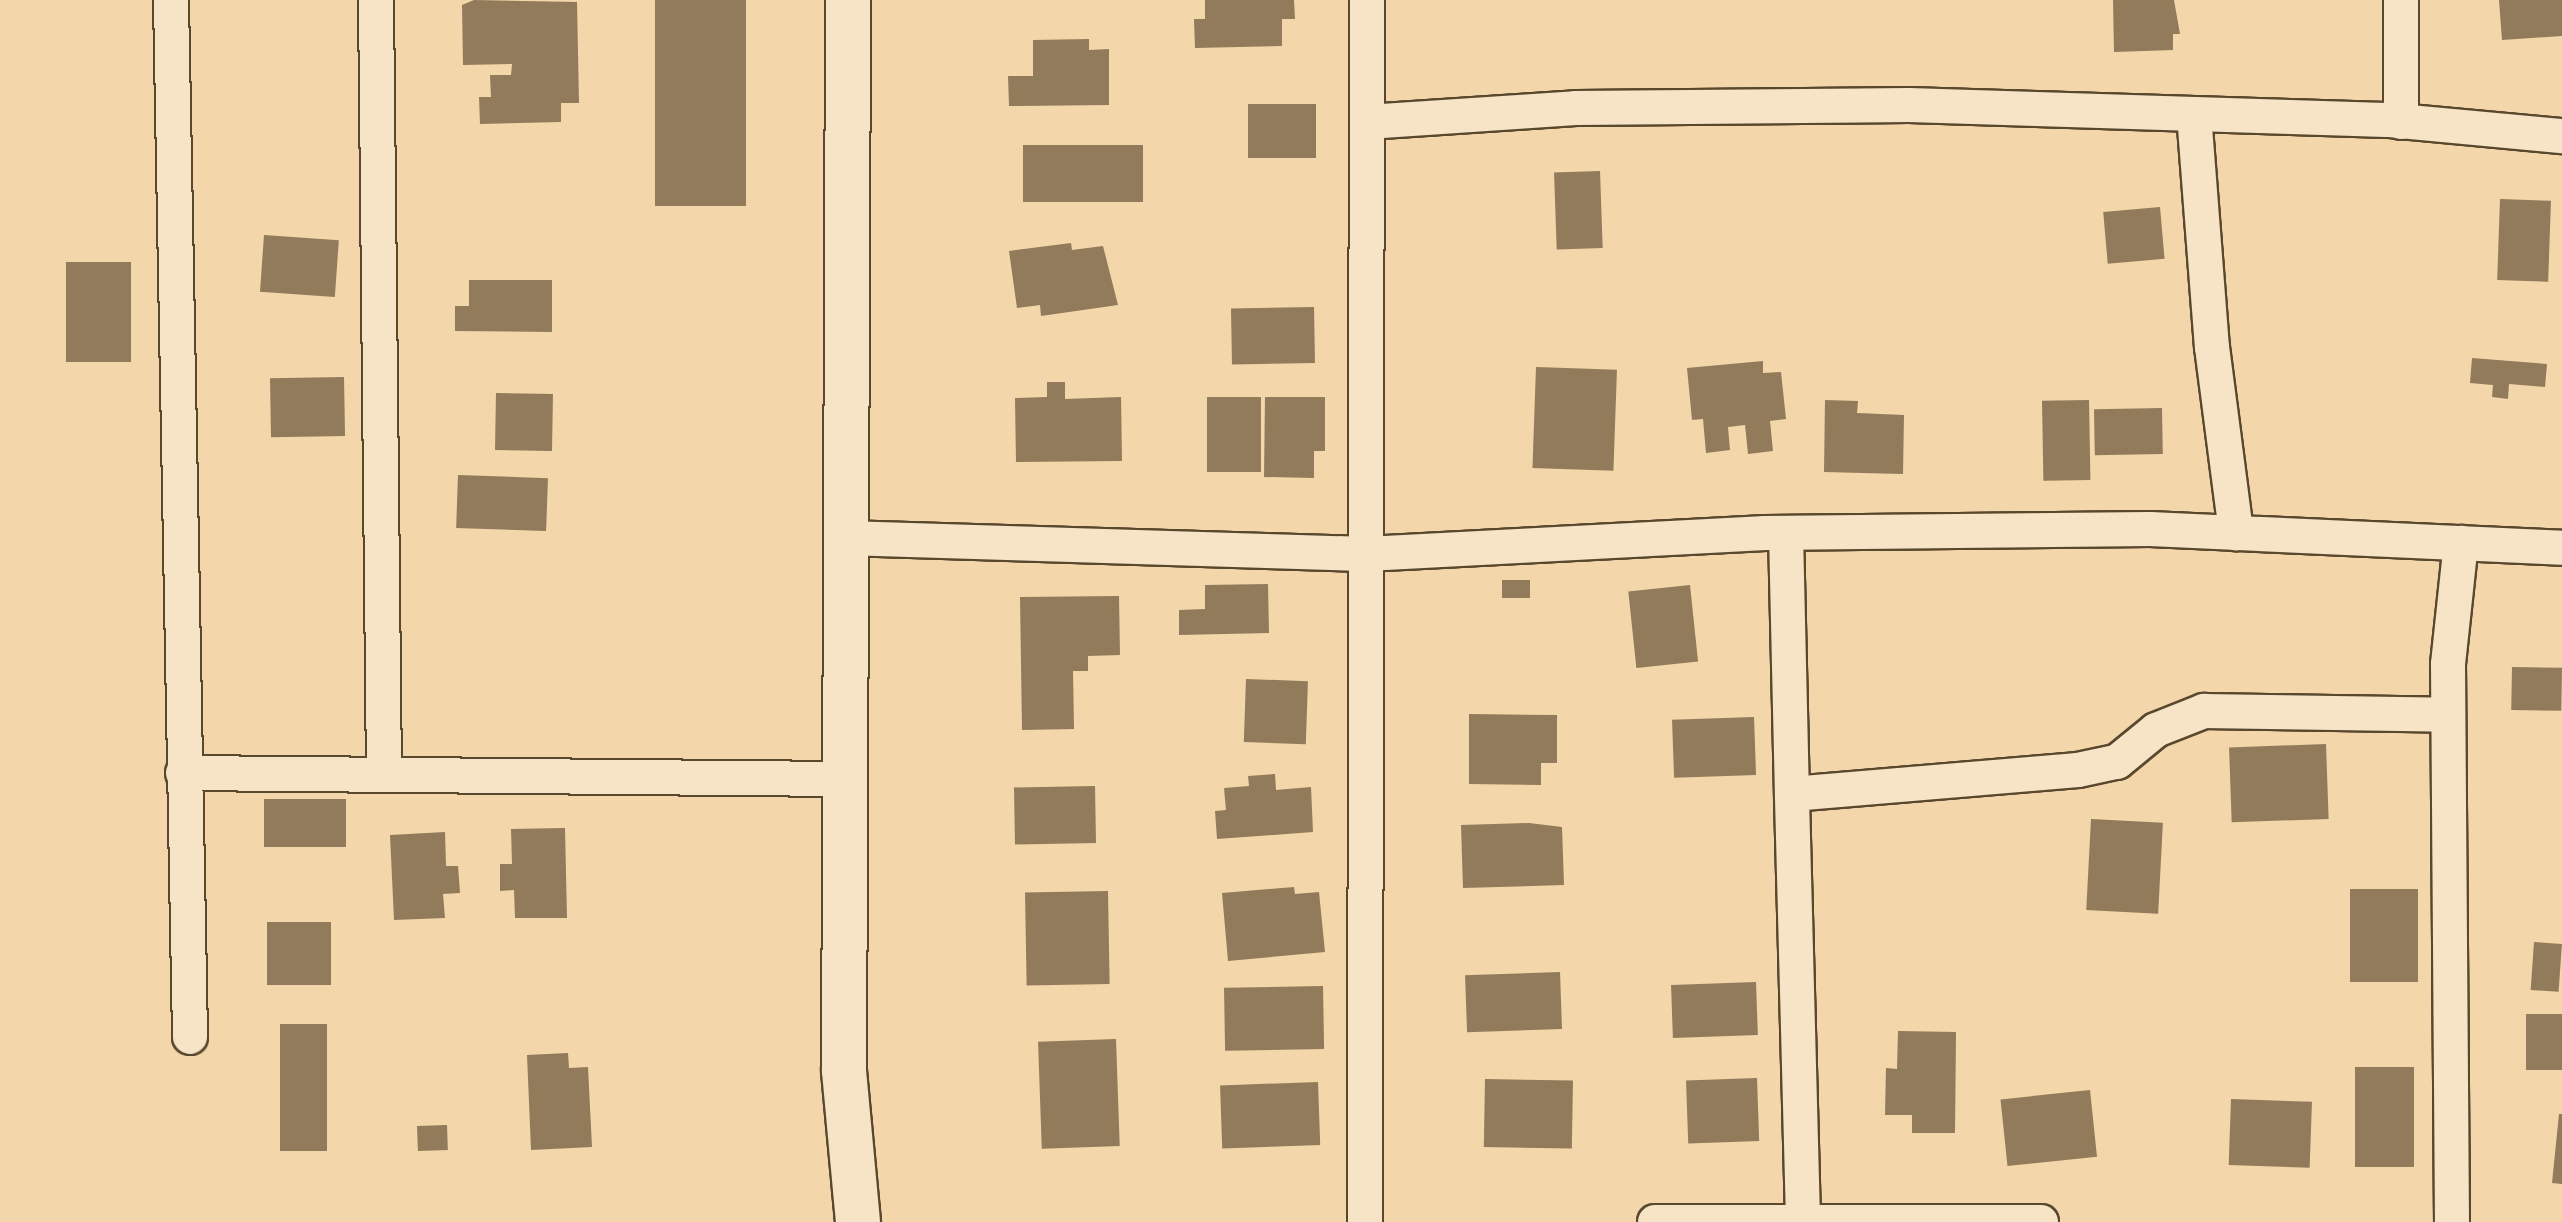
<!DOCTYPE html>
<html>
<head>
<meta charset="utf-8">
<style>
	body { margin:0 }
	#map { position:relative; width:2562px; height:1222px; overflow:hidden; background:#f3d6a9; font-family:Alegreya,serif }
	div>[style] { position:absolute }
	.building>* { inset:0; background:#917b5a; transform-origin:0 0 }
	.roads { filter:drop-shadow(2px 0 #59482e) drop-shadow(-2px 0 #59482e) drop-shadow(0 2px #59482e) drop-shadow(0 -2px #59482e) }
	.minor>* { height:34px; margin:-17px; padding:0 17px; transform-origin:17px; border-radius:17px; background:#f7e4c7 }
	.tertiary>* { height:44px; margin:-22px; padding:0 22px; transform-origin:22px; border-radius:22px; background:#f7e4c7 }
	span { translate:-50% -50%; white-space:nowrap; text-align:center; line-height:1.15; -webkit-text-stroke:8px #f7e4c7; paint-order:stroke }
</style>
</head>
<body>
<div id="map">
	<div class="building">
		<div style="clip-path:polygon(474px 0,577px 2px,579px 103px,561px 103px,561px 122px,480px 124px,479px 97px,491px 97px,490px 75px,511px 75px,512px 64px,463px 65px,462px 5px)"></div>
		<div style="left:655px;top:0;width:91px;height:206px"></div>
		<div style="clip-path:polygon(1205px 0,1294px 0,1295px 19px,1282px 19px,1282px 46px,1195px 48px,1194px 19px,1205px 19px)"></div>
		<div style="clip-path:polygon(2113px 0,2174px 0,2180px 34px,2173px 34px,2173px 50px,2114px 52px)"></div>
		<div style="clip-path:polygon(2499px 0,2562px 0,2562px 36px,2502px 40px)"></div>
		<div style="clip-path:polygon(1089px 39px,1089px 50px,1109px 49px,1109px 105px,1009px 106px,1008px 76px,1033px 76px,1033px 40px)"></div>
		<div style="left:1248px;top:104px;width:68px;height:54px"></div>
		<div style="left:1023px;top:145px;width:120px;height:57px"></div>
		<div style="left:1600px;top:171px;width:77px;height:46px;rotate:88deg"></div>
		<div style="left:2500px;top:199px;width:51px;height:81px;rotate:2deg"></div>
		<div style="left:2160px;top:207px;width:52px;height:57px;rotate:85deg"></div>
		<div style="left:264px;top:235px;width:75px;height:57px;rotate:4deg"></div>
		<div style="clip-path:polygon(1071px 243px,1072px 250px,1103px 246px,1118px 305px,1041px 316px,1040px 305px,1017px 308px,1009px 251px)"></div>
		<div style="left:66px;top:262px;width:65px;height:100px"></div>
		<div style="clip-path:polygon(469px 280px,552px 280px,552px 332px,455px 331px,455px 306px,469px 306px)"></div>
		<div style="left:1314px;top:307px;width:56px;height:83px;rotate:89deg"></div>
		<div style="clip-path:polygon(2472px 358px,2547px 364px,2545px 387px,2509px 384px,2508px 399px,2492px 397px,2493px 385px,2470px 383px)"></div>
		<div style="clip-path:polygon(1763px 361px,1763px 373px,1781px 372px,1786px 419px,1770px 421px,1773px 451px,1748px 454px,1745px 425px,1728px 427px,1730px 450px,1706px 453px,1703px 419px,1692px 420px,1687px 368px)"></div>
		<div style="left:1536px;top:367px;width:81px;height:101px;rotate:2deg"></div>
		<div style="left:344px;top:377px;width:59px;height:74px;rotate:89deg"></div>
		<div style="clip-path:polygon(1047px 382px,1065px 382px,1065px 399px,1121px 397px,1122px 461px,1016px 462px,1015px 398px,1047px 397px)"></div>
		<div style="left:496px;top:393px;width:57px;height:57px;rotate:1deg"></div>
		<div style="left:1207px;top:397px;width:54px;height:75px"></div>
		<div style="clip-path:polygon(1265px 397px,1325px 397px,1325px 451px,1314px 451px,1314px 478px,1264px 477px)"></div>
		<div style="clip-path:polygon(1825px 400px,1858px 401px,1857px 413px,1904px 415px,1903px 474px,1824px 472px)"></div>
		<div style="left:2089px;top:400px;width:80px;height:47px;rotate:89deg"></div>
		<div style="left:2162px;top:408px;width:46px;height:68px;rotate:89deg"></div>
		<div style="left:458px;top:475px;width:90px;height:53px;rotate:2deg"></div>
		<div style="left:1502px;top:580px;width:28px;height:18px"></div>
		<div style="clip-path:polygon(1268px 584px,1269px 633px,1179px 635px,1179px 610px,1205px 609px,1205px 585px)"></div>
		<div style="left:1690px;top:585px;width:77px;height:62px;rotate:84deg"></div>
		<div style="clip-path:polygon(1119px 596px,1120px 655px,1088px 656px,1088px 671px,1073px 671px,1074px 729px,1022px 730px,1020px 597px)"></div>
		<div style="left:2512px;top:667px;width:50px;height:43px;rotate:1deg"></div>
		<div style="left:1246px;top:679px;width:62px;height:63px;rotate:2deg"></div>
		<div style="clip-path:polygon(1469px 714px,1557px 715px,1557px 763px,1541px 763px,1541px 785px,1469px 784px)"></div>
		<div style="left:1754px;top:717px;width:58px;height:82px;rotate:88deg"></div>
		<div style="left:2326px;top:744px;width:75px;height:97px;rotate:88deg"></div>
		<div style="clip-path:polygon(1275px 774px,1276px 790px,1311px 787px,1313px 832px,1217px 839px,1215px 811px,1226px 810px,1224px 788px,1249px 786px,1248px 776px)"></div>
		<div style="left:1095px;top:786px;width:57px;height:81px;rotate:89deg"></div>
		<div style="left:346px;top:799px;width:48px;height:82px;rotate:90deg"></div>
		<div style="left:2091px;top:819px;width:72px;height:91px;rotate:3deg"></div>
		<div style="clip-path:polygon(1529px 823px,1562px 827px,1564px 885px,1463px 888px,1461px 825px)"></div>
		<div style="clip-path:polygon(565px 828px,567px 918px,515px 918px,514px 890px,500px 891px,500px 864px,512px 864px,511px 829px)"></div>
		<div style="clip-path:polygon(445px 832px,446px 866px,458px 866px,460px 893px,443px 894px,445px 918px,394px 920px,390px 835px)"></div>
		<div style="clip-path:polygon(1294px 887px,1295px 894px,1319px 892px,1325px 952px,1228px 961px,1222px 893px)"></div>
		<div style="left:2350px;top:889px;width:68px;height:93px"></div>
		<div style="left:1108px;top:891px;width:93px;height:83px;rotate:89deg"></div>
		<div style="left:267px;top:922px;width:64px;height:63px"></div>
		<div style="left:2534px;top:942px;width:28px;height:48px;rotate:4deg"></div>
		<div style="left:1560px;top:972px;width:57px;height:95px;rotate:88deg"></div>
		<div style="left:1756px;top:982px;width:53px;height:85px;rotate:88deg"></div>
		<div style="left:1323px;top:986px;width:63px;height:99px;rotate:89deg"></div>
		<div style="left:2562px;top:1014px;width:56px;height:36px;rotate:90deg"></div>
		<div style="left:280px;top:1024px;width:47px;height:127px"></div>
		<div style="clip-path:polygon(1898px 1031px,1956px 1032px,1955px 1133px,1912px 1133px,1912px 1115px,1885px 1115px,1886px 1068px,1897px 1069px)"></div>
		<div style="left:1116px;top:1039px;width:107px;height:78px;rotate:88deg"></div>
		<div style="clip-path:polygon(568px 1053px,569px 1068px,588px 1067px,592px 1147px,531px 1150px,527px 1055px)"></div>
		<div style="left:2355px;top:1067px;width:59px;height:100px"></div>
		<div style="left:1757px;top:1078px;width:63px;height:71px;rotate:88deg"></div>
		<div style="left:1485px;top:1079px;width:88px;height:68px;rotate:1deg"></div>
		<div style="left:1318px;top:1082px;width:63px;height:98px;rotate:88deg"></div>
		<div style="left:2090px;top:1090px;width:67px;height:90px;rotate:84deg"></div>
		<div style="left:2231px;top:1099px;width:81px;height:66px;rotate:2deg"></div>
		<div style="clip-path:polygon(2559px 1114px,2562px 1114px,2562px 1184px,2552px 1183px)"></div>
		<div style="left:447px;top:1125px;width:25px;height:30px;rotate:88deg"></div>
	</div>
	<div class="roads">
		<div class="minor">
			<div style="left:171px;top:0;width:1037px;rotate:88.95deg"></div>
			<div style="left:376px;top:0;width:775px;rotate:89.41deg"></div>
			<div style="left:2401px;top:0;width:122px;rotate:90deg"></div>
			<div style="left:2194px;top:114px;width:234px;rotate:85.6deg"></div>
			<div style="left:2212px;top:347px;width:188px;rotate:82.6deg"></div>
			<div style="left:1367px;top:122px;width:209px;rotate:-3.8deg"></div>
			<div style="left:1576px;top:108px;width:333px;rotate:-0.5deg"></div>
			<div style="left:1909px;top:105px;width:479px;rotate:1.8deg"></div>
			<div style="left:2388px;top:120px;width:175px;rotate:5.3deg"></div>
			<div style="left:1786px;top:533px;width:261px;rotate:88.7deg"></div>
			<div style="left:845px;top:538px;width:521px;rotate:1.76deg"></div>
			<div style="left:1366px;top:554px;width:400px;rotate:-3deg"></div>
			<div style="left:1765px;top:533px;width:385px;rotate:-0.6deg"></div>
			<div style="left:2150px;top:529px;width:412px;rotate:2.6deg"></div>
			<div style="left:183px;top:773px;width:662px;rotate:0.52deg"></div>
			<div style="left:1803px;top:1219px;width:425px;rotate:-91.5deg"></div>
			<div style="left:1792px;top:794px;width:287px;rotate:-4.8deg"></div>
			<div style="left:2078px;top:770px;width:40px;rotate:-12deg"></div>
			<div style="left:2117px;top:762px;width:50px;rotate:-39.4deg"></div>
			<div style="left:2156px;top:730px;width:52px;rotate:-21.6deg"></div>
			<div style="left:2204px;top:711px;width:244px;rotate:0.9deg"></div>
			<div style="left:1365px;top:1222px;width:1222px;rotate:-89.91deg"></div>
			<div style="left:1655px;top:1222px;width:386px"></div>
			<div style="left:2452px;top:1222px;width:558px;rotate:-90.41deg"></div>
			<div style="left:2448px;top:664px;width:122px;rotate:-83.9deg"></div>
		</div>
		<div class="tertiary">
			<div style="left:848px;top:0;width:1071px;rotate:90.21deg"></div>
			<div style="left:844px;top:1071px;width:152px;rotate:84.7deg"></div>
		</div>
	</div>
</div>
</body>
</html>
